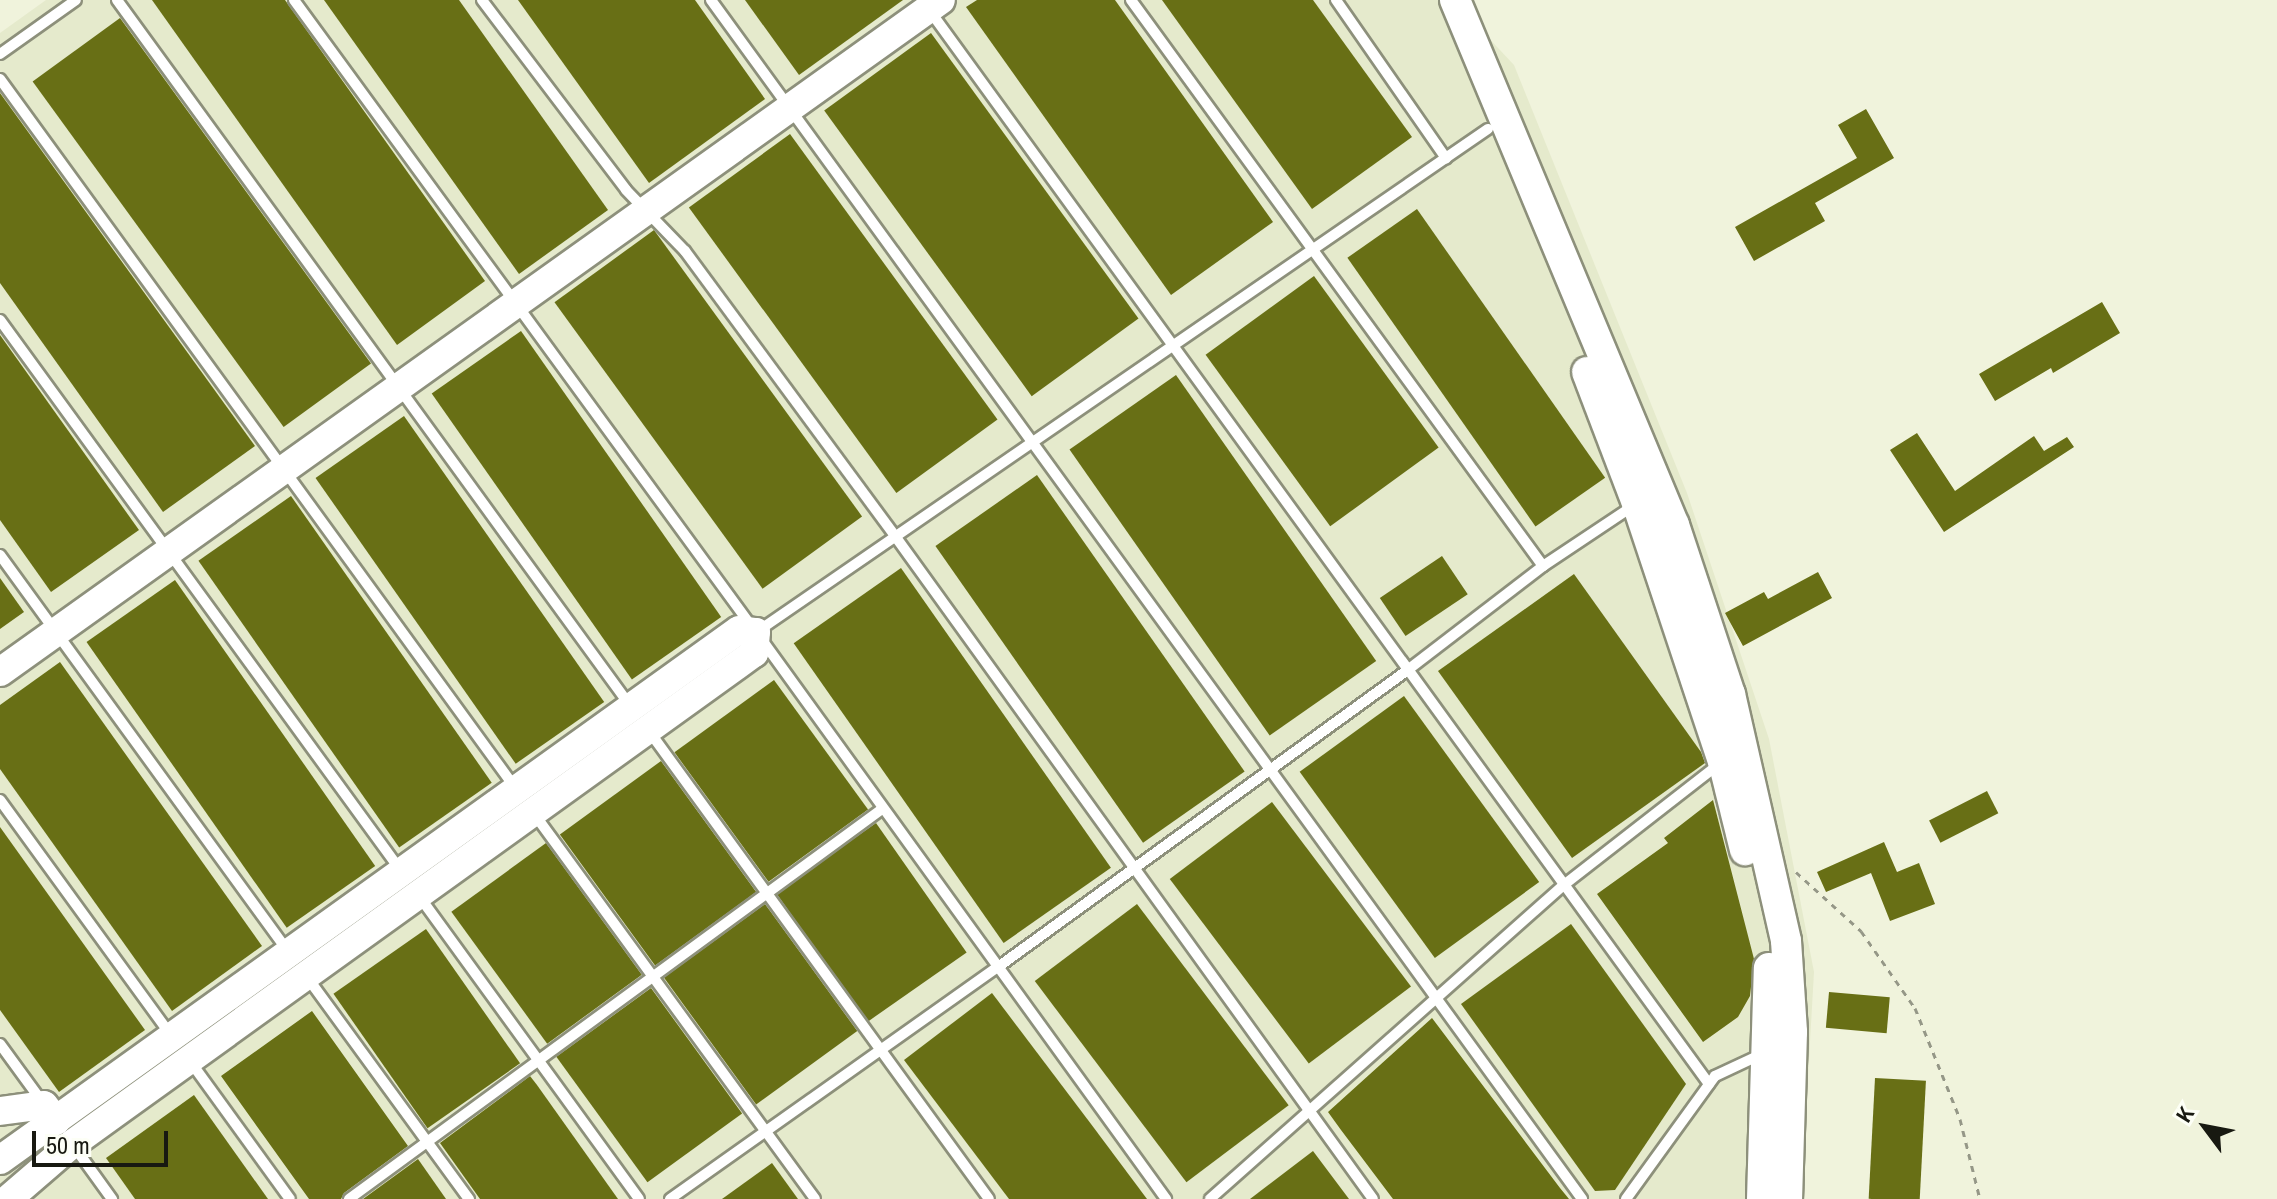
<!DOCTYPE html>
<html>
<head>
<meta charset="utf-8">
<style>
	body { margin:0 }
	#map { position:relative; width:2277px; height:1199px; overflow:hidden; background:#f0f3dc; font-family:"Archivo Narrow",sans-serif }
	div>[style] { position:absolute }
	.built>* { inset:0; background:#e5eacc }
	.building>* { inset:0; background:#686f15; transform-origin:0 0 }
	.path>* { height:3px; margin-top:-1.5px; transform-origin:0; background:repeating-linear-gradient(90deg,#959787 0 6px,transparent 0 12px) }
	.roads { filter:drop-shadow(2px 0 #8d907b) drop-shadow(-2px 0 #8d907b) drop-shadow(0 2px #8d907b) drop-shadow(0 -2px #8d907b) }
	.lane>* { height:10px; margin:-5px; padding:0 5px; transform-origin:5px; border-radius:5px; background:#fff }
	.secondary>* { height:28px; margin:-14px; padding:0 14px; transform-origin:14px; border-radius:14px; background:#fff }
	.primary>* { height:30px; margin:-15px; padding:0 15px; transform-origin:15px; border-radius:15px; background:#fff }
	span { translate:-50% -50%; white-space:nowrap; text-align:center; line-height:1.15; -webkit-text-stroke:6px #fdfff6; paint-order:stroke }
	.north { position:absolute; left:2165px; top:1087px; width:80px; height:80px; -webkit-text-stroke:6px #fdfff6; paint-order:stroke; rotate:302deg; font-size:22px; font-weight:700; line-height:32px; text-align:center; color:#181911 }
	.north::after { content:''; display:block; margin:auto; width:28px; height:36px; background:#181911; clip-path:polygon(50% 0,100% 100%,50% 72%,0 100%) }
	.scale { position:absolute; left:32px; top:1131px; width:136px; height:36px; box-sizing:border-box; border:4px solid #181911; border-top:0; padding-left:10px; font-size:24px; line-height:28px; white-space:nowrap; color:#181911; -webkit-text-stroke:6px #fdfff6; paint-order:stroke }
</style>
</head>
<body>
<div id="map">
	<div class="built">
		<div style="clip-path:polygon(46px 0,1453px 0,1514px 65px,1687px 493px,1769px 739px,1814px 972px,1801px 1199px,0 1199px,0 33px)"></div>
	</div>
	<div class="building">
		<div style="clip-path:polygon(152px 0,285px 0,485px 281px,397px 345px)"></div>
		<div style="clip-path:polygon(324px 0,459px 0,608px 210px,519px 274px)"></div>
		<div style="clip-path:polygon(518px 0,695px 0,765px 99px,649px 183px)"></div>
		<div style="clip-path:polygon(745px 0,903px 0,799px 75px)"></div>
		<div style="clip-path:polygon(977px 0,1115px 0,1273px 222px,1171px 295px,966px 7px)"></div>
		<div style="clip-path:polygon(1162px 0,1313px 0,1412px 137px,1312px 209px)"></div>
		<div style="left:120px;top:18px;width:427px;height:108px;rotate:54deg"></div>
		<div style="left:931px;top:33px;width:353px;height:132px;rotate:54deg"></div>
		<div style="clip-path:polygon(0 93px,255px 446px,163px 512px,0 283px)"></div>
		<div style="clip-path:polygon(1866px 109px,1894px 158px,1815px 203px,1825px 221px,1754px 261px,1735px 227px,1857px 158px,1838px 125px)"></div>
		<div style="left:790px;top:134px;width:353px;height:125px;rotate:54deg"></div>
		<div style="left:1417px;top:209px;width:328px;height:85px;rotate:55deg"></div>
		<div style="left:654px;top:230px;width:354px;height:123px;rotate:54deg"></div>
		<div style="left:1314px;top:276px;width:212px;height:134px;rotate:54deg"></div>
		<div style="clip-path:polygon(2102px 302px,2120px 333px,2053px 373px,2051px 368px,1995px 401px,1979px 374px)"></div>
		<div style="left:521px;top:331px;width:349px;height:109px;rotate:55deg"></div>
		<div style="clip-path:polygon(0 335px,139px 530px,51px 592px,0 520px)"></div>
		<div style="left:1176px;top:375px;width:349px;height:130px;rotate:55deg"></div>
		<div style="left:404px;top:416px;width:349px;height:108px;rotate:55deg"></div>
		<div style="clip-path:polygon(1917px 433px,1955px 491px,2034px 436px,2044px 451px,2067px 437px,2074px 447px,1944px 532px,1890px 450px)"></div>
		<div style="left:1037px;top:475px;width:362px;height:124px;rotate:55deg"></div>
		<div style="left:291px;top:496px;width:350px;height:113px;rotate:55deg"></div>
		<div style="left:1442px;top:556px;width:46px;height:75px;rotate:56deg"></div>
		<div style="left:901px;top:568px;width:366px;height:131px;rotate:55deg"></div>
		<div style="clip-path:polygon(1818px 572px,1832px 598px,1743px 646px,1725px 613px,1764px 592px,1768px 599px)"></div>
		<div style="clip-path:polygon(1574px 574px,1701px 752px,1705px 763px,1572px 858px,1438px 671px)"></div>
		<div style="clip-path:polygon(0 578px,24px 612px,0 629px)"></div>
		<div style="left:175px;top:580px;width:349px;height:108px;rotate:55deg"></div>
		<div style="clip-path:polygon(60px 662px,262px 946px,172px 1011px,0 769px,0 705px)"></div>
		<div style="left:774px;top:680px;width:160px;height:123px;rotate:54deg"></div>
		<div style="left:1404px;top:696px;width:230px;height:129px;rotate:54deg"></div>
		<div style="left:661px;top:761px;width:162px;height:125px;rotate:54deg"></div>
		<div style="left:1987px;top:791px;width:25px;height:65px;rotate:63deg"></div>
		<div style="clip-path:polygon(1713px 800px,1754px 959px,1750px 996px,1738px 1017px,1703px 1042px,1597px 894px,1668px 843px,1664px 838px)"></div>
		<div style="left:1272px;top:802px;width:231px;height:128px;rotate:53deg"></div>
		<div style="left:876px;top:823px;width:158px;height:122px;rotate:55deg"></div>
		<div style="clip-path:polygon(0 827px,145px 1030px,59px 1092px,0 1010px)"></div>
		<div style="clip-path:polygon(1884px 842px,1897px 872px,1919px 863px,1935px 904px,1890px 921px,1871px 873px,1826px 892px,1817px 872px)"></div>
		<div style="left:546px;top:843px;width:163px;height:117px;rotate:54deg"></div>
		<div style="left:765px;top:904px;width:157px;height:125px;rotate:54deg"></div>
		<div style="left:1137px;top:904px;width:252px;height:128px;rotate:53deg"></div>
		<div style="clip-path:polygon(1571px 924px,1686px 1084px,1615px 1190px,1595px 1191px,1461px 1004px)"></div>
		<div style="left:426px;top:929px;width:164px;height:113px;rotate:55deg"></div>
		<div style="left:651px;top:988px;width:155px;height:117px;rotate:54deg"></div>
		<div style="left:1829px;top:992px;width:61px;height:36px;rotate:5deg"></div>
		<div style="clip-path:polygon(992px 993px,1091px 1124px,1147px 1199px,1009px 1199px,904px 1060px)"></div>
		<div style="clip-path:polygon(312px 1011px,408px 1146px,344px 1193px,341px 1199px,309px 1199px,221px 1076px)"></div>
		<div style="clip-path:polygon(1432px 1018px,1560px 1188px,1569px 1199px,1393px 1199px,1341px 1130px,1328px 1112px)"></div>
		<div style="clip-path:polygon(530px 1076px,537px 1085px,618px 1199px,480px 1199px,440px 1143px)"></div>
		<div style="left:1875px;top:1078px;width:51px;height:121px;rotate:3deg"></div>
		<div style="clip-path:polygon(194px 1095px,268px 1199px,135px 1199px,106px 1158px)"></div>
		<div style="clip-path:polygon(1313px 1151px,1349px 1199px,1250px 1199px,1267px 1186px)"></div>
		<div style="clip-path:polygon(418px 1159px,446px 1199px,363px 1199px)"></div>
		<div style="clip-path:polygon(772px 1163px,798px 1199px,722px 1199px)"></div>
	</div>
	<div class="path">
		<div style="left:1796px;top:872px;width:88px;rotate:42.2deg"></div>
		<div style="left:1861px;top:931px;width:94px;rotate:55deg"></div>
		<div style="left:1915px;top:1008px;width:120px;rotate:67.9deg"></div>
		<div style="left:1960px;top:1119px;width:82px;rotate:76deg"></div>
	</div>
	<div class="roads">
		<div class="lane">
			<div style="left:117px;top:0;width:874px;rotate:53.98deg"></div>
			<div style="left:294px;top:0;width:776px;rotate:53.85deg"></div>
			<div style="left:482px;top:0;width:238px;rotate:52.8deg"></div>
			<div style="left:626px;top:190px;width:85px;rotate:46deg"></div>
			<div style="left:685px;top:251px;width:354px;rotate:53.6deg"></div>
			<div style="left:895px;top:536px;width:817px;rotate:54.21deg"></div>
			<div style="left:711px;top:0;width:1482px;rotate:54deg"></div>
			<div style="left:1131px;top:0;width:700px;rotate:53.95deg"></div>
			<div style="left:1336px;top:0;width:193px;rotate:55.2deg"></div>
			<div style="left:930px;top:11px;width:1326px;rotate:54.02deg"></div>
			<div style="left:0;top:54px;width:93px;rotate:-35.4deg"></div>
			<div style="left:0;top:79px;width:878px;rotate:53.99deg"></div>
			<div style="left:0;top:320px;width:681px;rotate:53.95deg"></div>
			<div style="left:0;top:555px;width:490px;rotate:54deg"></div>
			<div style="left:758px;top:631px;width:886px;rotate:-34.52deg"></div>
			<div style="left:762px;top:640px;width:690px;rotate:54.14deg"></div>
			<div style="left:649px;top:731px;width:578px;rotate:54deg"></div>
			<div style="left:0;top:800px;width:291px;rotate:54deg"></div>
			<div style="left:535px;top:815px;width:475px;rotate:53.9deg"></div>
			<div style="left:419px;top:896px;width:374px;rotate:54deg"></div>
			<div style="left:307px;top:977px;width:275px;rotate:53.9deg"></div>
			<div style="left:0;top:1044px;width:73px;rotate:53.9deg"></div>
			<div style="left:190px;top:1061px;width:170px;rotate:54.1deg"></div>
			<div style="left:73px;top:1145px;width:67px;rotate:54.2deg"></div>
			<div style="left:349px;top:1199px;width:660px;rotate:-36.19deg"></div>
			<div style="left:670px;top:1199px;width:402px;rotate:-35.3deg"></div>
			<div style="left:998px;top:967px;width:508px;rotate:-35.94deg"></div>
			<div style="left:1409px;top:669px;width:169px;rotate:-37.5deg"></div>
			<div style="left:1543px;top:566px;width:112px;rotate:-33.7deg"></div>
			<div style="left:1210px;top:1199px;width:475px;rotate:-41.6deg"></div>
			<div style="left:1565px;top:884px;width:195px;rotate:-37.9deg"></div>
			<div style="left:1626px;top:1199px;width:152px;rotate:-54.1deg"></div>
			<div style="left:1715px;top:1076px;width:54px;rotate:-25.1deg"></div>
		</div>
		<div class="secondary">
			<div style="left:0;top:672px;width:1156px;rotate:-35.53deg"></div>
			<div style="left:0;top:1111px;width:44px;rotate:-7.8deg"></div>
			<div style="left:44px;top:1105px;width:20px;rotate:53deg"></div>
			<div style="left:0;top:1160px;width:909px;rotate:-35.65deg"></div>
			<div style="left:739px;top:630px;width:17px;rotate:7deg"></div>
			<div style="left:756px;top:632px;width:21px;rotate:95deg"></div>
			<div style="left:754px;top:653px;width:840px;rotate:144.25deg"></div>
			<div style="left:72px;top:1144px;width:84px;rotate:139.3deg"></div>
		</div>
		<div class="primary">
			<div style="left:1455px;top:0;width:569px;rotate:67.36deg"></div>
			<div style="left:1674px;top:525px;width:178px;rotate:71.7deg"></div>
			<div style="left:1730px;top:694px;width:253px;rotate:77.2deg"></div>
			<div style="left:1786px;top:941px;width:91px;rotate:86.2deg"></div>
			<div style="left:1792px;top:1032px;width:167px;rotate:91.7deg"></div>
			<div style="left:1587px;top:372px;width:140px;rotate:69.1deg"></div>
			<div style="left:1637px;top:503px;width:272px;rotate:71.6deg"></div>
			<div style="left:1723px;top:761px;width:92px;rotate:76.1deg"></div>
			<div style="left:1762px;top:1199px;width:231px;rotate:-88.3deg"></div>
		</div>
	</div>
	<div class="north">K</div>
	<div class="scale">50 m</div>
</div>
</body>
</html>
